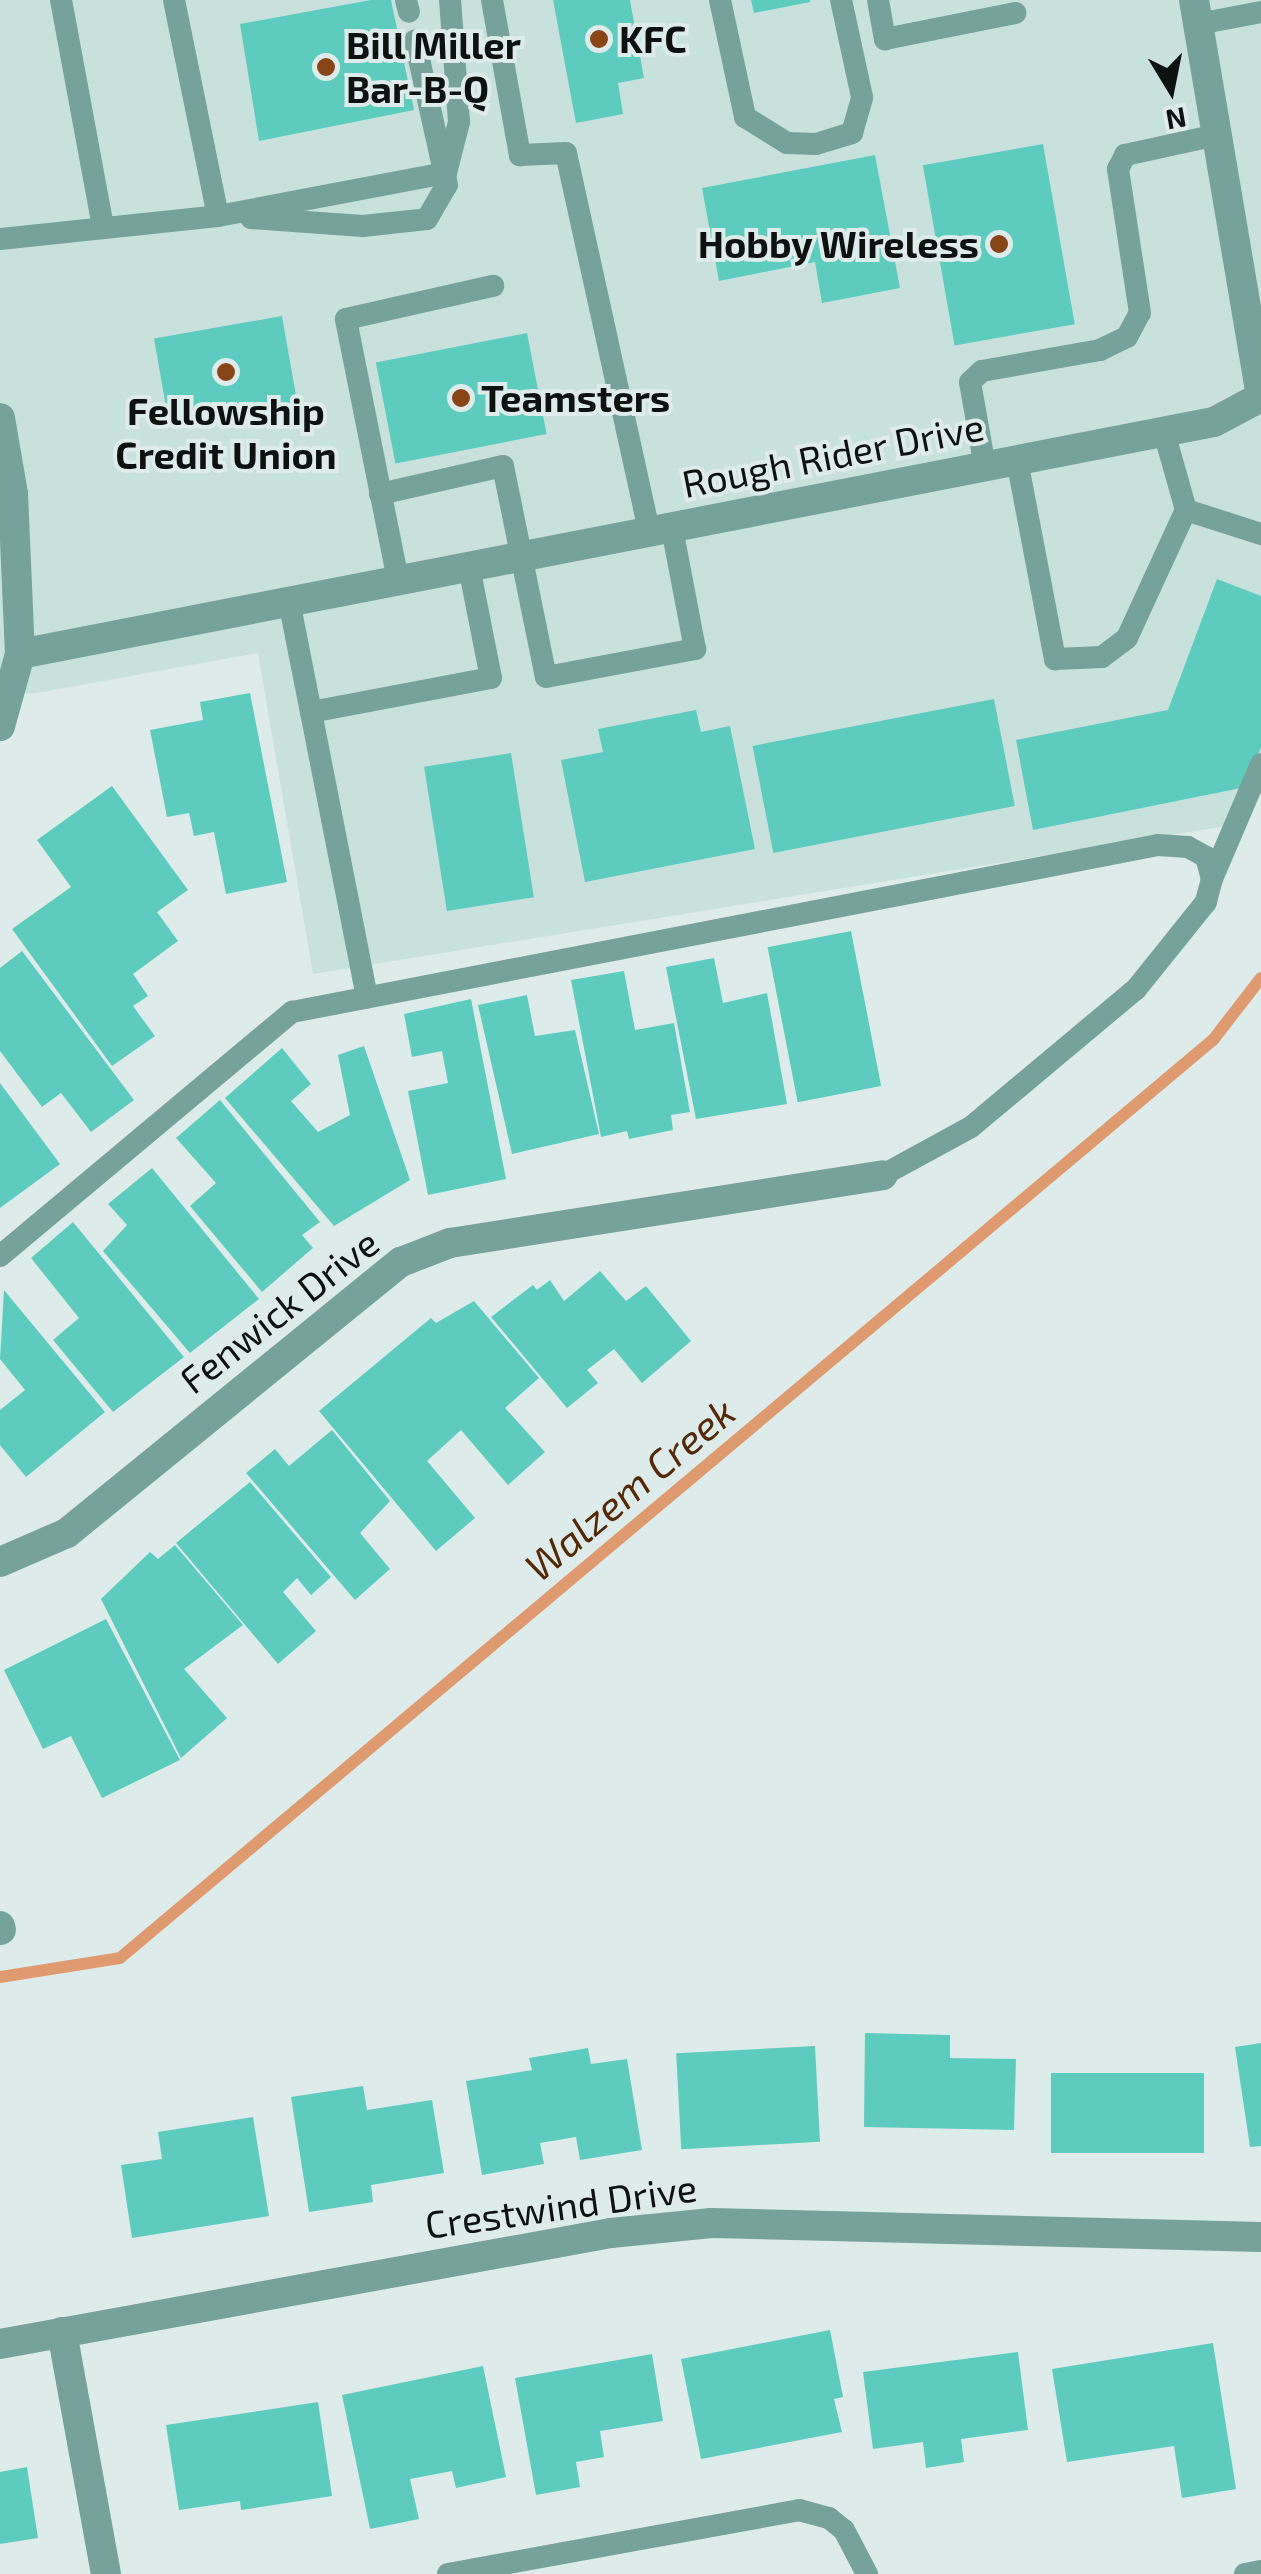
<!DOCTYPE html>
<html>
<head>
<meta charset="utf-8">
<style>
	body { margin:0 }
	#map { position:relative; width:1261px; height:2574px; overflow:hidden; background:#ddecea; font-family:"Exo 2",sans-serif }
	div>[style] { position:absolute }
	.built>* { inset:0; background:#c8e1dd }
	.stream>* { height:12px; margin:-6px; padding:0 6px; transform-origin:6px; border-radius:6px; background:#e09a70 }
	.building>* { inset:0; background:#5ecbbf; transform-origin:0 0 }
	.lane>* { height:22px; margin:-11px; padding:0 11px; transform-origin:11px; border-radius:11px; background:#77a19b }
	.street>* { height:30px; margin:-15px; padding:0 15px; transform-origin:15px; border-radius:15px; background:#77a19b }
	.dots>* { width:28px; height:28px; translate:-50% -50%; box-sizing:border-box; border:5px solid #ddecea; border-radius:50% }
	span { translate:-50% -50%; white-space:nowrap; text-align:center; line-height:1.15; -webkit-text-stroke:8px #ddecea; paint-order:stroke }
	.poi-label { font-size:38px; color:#0d1211; font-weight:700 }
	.left { translate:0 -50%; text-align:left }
	.right { translate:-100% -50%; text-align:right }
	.street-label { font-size:38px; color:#0d1211 }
	.water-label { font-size:40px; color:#552807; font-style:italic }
	.north { position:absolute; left:1121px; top:40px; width:100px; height:100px; -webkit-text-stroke:8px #ddecea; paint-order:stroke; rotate:170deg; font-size:28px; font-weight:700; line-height:40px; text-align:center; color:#0d1211 }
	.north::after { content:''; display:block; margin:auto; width:35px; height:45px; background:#0d1211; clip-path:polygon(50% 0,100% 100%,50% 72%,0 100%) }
</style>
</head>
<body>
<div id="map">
	<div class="built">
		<div style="clip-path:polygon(0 0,1261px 0,1261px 773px,1239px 824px,313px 974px,258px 653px,37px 693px,0 694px)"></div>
	</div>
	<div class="stream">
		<div style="left:0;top:1977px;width:121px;rotate:-9deg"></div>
		<div style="left:120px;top:1958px;width:1427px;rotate:-40.03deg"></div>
		<div style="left:1213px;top:1040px;width:78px;rotate:-52.3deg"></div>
	</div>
	<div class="building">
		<div style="clip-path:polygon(371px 0,391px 0,414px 110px,259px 141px,240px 24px)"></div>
		<div style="clip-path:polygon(553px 0,630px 0,644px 78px,618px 83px,623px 114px,576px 123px)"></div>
		<div style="clip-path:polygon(751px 0,810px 0,810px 2px,754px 13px)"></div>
		<div style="left:1043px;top:144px;width:183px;height:122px;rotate:80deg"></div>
		<div style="clip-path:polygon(875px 155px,900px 288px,822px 303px,815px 262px,719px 281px,702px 188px)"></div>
		<div style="left:282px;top:316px;width:88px;height:130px;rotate:80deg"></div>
		<div style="left:527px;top:333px;width:103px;height:154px;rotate:79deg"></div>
		<div style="clip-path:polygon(1217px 579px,1261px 596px,1261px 747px,1246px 787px,1033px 830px,1016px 740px,1168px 710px)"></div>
		<div style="clip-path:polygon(250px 693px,287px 882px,226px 894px,214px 832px,194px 836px,189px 813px,167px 817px,150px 730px,203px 720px,200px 702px)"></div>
		<div style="left:994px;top:699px;width:109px;height:246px;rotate:79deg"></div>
		<div style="clip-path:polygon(696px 710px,701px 732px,730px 726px,755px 849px,585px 882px,561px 760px,603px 752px,598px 729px)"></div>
		<div style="left:511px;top:753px;width:146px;height:88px;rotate:81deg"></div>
		<div style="clip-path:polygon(112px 786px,188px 890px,157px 912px,178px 941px,133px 974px,148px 996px,133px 1006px,155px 1036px,112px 1066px,12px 929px,71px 887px,37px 840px)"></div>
		<div style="left:851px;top:931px;width:158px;height:85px;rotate:79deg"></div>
		<div style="clip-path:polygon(22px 951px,134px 1100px,91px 1132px,61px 1093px,42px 1107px,0 1051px,0 968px)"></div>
		<div style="clip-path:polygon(714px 958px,723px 1003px,767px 993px,787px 1104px,696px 1119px,666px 967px)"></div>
		<div style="clip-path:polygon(624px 971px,635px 1030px,674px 1023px,690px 1112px,671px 1115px,673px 1130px,629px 1139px,627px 1131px,601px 1137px,571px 980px)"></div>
		<div style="clip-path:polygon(527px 995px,535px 1036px,575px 1030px,599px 1134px,512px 1154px,478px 1005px)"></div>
		<div style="clip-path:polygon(471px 999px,506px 1179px,428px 1195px,408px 1091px,448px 1083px,442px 1051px,412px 1057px,404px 1014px)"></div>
		<div style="clip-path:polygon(364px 1046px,410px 1180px,334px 1226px,225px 1098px,282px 1048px,311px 1084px,291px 1101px,318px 1132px,350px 1115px,338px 1055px)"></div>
		<div style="clip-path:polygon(0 1083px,60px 1164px,0 1208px)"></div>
		<div style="clip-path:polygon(220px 1100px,320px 1222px,302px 1235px,313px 1248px,262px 1292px,190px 1206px,216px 1183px,176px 1138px)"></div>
		<div style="clip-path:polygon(152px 1168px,259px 1299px,190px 1353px,103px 1251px,127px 1225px,108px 1204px)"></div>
		<div style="clip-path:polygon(73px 1222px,184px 1357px,113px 1412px,53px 1340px,79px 1318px,31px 1258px)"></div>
		<div style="clip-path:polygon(600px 1271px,626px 1301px,646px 1286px,691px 1341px,642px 1383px,614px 1349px,587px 1370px,598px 1383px,567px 1408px,491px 1317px,533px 1285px,537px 1290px,550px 1280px,564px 1301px)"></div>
		<div style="clip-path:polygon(4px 1290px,105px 1412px,26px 1477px,0 1445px,0 1410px,25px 1390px,0 1359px)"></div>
		<div style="clip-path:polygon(474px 1301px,539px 1378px,505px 1408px,545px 1452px,508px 1485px,461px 1430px,427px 1461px,475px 1518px,436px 1551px,319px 1411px,431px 1318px,436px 1323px)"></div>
		<div style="clip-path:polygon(332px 1430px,390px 1501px,360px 1533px,390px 1569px,355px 1600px,246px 1473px,275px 1449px,289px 1466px)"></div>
		<div style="clip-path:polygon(250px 1482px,331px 1577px,311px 1595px,297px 1578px,283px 1592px,316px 1631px,278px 1664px,176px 1543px)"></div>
		<div style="clip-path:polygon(175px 1545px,243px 1625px,184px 1669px,227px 1718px,181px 1758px,101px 1599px,150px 1552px,158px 1559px)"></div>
		<div style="clip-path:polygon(106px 1619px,180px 1760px,102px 1798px,71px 1736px,43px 1749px,4px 1670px)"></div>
		<div style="clip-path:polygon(865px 2033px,950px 2035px,950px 2058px,1016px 2059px,1014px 2130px,864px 2127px)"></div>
		<div style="clip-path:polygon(1261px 2043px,1261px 2146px,1250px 2147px,1235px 2047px)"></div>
		<div style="left:815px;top:2046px;width:96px;height:139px;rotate:87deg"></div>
		<div style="clip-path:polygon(588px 2048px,591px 2064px,627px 2059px,642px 2150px,580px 2160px,576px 2137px,540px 2143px,544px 2164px,482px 2175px,466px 2081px,532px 2070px,529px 2058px)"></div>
		<div style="left:1051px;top:2073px;width:153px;height:80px"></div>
		<div style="clip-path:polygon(363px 2086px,367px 2110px,432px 2100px,444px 2173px,371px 2185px,373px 2202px,309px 2212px,291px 2097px)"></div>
		<div style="clip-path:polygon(253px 2117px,269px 2216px,132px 2238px,121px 2165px,162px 2159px,158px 2132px)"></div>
		<div style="clip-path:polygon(830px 2330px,843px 2397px,834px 2399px,842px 2432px,701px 2459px,681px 2359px)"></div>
		<div style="clip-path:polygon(1213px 2343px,1236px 2489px,1182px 2498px,1174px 2446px,1067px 2462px,1052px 2369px)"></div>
		<div style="clip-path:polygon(1018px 2352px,1028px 2430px,961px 2439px,964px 2462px,926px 2468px,923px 2442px,873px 2449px,863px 2372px)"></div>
		<div style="clip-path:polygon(652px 2354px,663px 2421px,600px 2431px,604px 2457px,576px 2462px,580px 2487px,536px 2495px,515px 2378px)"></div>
		<div style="clip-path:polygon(483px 2366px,506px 2477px,456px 2488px,452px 2471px,410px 2479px,419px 2519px,370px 2529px,342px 2395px)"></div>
		<div style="clip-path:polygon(318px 2402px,332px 2496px,241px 2510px,240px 2501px,179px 2510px,166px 2425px)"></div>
		<div style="clip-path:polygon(27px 2467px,38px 2538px,0 2544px,0 2472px)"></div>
	</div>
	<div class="lane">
		<div style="left:61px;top:0;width:230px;rotate:79.5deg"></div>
		<div style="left:174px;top:0;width:220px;rotate:78.5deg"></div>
		<div style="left:406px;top:0;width:12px;rotate:76deg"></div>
		<div style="left:492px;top:0;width:158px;rotate:79.8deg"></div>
		<div style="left:520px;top:155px;width:46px;rotate:-2.5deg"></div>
		<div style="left:566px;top:153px;width:388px;rotate:77.6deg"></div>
		<div style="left:720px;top:0;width:120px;rotate:77.9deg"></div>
		<div style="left:745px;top:117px;width:49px;rotate:31.8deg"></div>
		<div style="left:787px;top:143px;width:29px;rotate:2deg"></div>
		<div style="left:816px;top:144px;width:38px;rotate:-17deg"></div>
		<div style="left:852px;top:133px;width:37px;rotate:-74deg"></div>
		<div style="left:862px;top:97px;width:99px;rotate:-102.2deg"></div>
		<div style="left:878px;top:0;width:40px;rotate:80deg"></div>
		<div style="left:885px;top:39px;width:133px;rotate:-11.3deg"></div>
		<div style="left:1198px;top:24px;width:64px;rotate:-10.8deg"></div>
		<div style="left:251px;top:218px;width:112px;rotate:4.1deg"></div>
		<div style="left:363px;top:226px;width:64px;rotate:-6.2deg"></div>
		<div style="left:427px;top:219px;width:39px;rotate:-60deg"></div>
		<div style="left:447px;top:185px;width:148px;rotate:-102.5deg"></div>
		<div style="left:0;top:239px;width:219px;rotate:-6deg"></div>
		<div style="left:218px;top:216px;width:232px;rotate:-10.7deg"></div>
		<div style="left:446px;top:173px;width:53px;rotate:-75.7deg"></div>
		<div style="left:459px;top:122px;width:122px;rotate:-94.2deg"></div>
		<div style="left:1017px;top:460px;width:203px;rotate:79.2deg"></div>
		<div style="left:1055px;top:659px;width:47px;rotate:-2.4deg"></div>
		<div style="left:1102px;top:657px;width:31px;rotate:-37deg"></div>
		<div style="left:1127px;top:638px;width:141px;rotate:-65.3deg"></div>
		<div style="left:1186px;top:510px;width:81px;rotate:-105.8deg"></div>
		<div style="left:985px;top:467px;width:86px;rotate:-100deg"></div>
		<div style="left:970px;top:382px;width:16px;rotate:-43deg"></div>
		<div style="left:982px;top:371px;width:120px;rotate:-10.1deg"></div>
		<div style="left:1100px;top:350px;width:30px;rotate:-26deg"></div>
		<div style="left:1127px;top:337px;width:27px;rotate:-62deg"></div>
		<div style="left:1140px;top:313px;width:146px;rotate:-98.7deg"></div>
		<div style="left:1118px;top:169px;width:16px;rotate:-63deg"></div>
		<div style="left:1125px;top:155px;width:94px;rotate:-12.3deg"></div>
		<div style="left:380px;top:494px;width:126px;rotate:-12.8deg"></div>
		<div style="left:503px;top:466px;width:215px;rotate:78.5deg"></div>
		<div style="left:546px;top:677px;width:152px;rotate:-10.6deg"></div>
		<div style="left:695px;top:649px;width:123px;rotate:-100.8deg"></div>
		<div style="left:1186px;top:510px;width:79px;rotate:17.7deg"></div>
		<div style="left:398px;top:580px;width:266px;rotate:-101.3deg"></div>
		<div style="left:346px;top:319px;width:151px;rotate:-12.7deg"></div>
		<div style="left:289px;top:601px;width:113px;rotate:78.8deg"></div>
		<div style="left:311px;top:712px;width:183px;rotate:-10.7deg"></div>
		<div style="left:491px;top:678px;width:113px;rotate:-101.2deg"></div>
		<div style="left:311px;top:712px;width:291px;rotate:78.9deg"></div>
		<div style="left:1212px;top:879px;width:125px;rotate:-66.9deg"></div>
		<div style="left:0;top:1256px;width:381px;rotate:-39.9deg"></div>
		<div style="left:292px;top:1012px;width:882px;rotate:-10.91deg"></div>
		<div style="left:1158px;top:845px;width:30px;rotate:4deg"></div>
		<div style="left:1188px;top:847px;width:21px;rotate:29deg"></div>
		<div style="left:1206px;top:857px;width:23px;rotate:75deg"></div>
		<div style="left:1212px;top:879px;width:24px;rotate:105deg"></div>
		<div style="left:1206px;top:902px;width:112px;rotate:128.8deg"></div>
		<div style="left:1136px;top:989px;width:215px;rotate:140.1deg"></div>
		<div style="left:971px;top:1127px;width:100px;rotate:151.4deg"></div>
		<div style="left:448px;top:2574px;width:357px;rotate:-10.3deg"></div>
		<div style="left:799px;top:2510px;width:31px;rotate:15deg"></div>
		<div style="left:829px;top:2518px;width:19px;rotate:39deg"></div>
		<div style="left:844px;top:2530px;width:50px;rotate:62.4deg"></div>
		<div style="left:1245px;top:2574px;width:16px;rotate:-11deg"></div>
	</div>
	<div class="street">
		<div style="left:1194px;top:0;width:403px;rotate:80.4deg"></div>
		<div style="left:0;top:418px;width:77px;rotate:80.3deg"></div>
		<div style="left:13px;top:494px;width:160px;rotate:87.5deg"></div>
		<div style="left:20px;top:654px;width:75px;rotate:105.5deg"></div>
		<div style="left:20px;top:654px;width:1216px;rotate:-11deg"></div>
		<div style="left:1214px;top:422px;width:53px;rotate:-28deg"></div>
		<div style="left:0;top:1562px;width:73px;rotate:-23.4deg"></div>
		<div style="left:67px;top:1533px;width:430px;rotate:-39.1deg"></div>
		<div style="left:401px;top:1262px;width:53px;rotate:-21.2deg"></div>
		<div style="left:450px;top:1243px;width:438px;rotate:-8.9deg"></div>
		<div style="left:0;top:1926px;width:4px;rotate:76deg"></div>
		<div style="left:62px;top:2332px;width:246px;rotate:79.7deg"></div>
		<div style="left:0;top:2344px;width:621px;rotate:-10.3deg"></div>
		<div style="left:611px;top:2233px;width:101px;rotate:-5.7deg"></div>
		<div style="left:712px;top:2223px;width:549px;rotate:1.46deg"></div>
	</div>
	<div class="dots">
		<div style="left:599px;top:39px;background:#884515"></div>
		<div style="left:326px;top:67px;background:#884515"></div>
		<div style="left:999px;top:244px;background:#884515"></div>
		<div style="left:226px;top:372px;background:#884515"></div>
		<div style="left:461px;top:398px;background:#884515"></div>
	</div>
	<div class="poi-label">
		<span class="left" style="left:619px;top:39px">KFC</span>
		<span class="left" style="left:346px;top:67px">Bill Miller<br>Bar-B-Q</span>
		<span class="right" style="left:979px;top:244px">Hobby Wireless</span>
		<span class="left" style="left:481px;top:398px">Teamsters</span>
		<span style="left:226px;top:433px">Fellowship<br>Credit Union</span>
	</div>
	<div class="street-label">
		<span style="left:833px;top:455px;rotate:-11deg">Rough Rider Drive</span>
		<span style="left:279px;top:1311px;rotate:-38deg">Fenwick Drive</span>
		<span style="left:561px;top:2206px;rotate:-8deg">Crestwind Drive</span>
	</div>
	<div class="water-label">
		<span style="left:629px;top:1488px;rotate:-40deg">Walzem Creek</span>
	</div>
	<div class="north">N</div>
</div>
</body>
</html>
